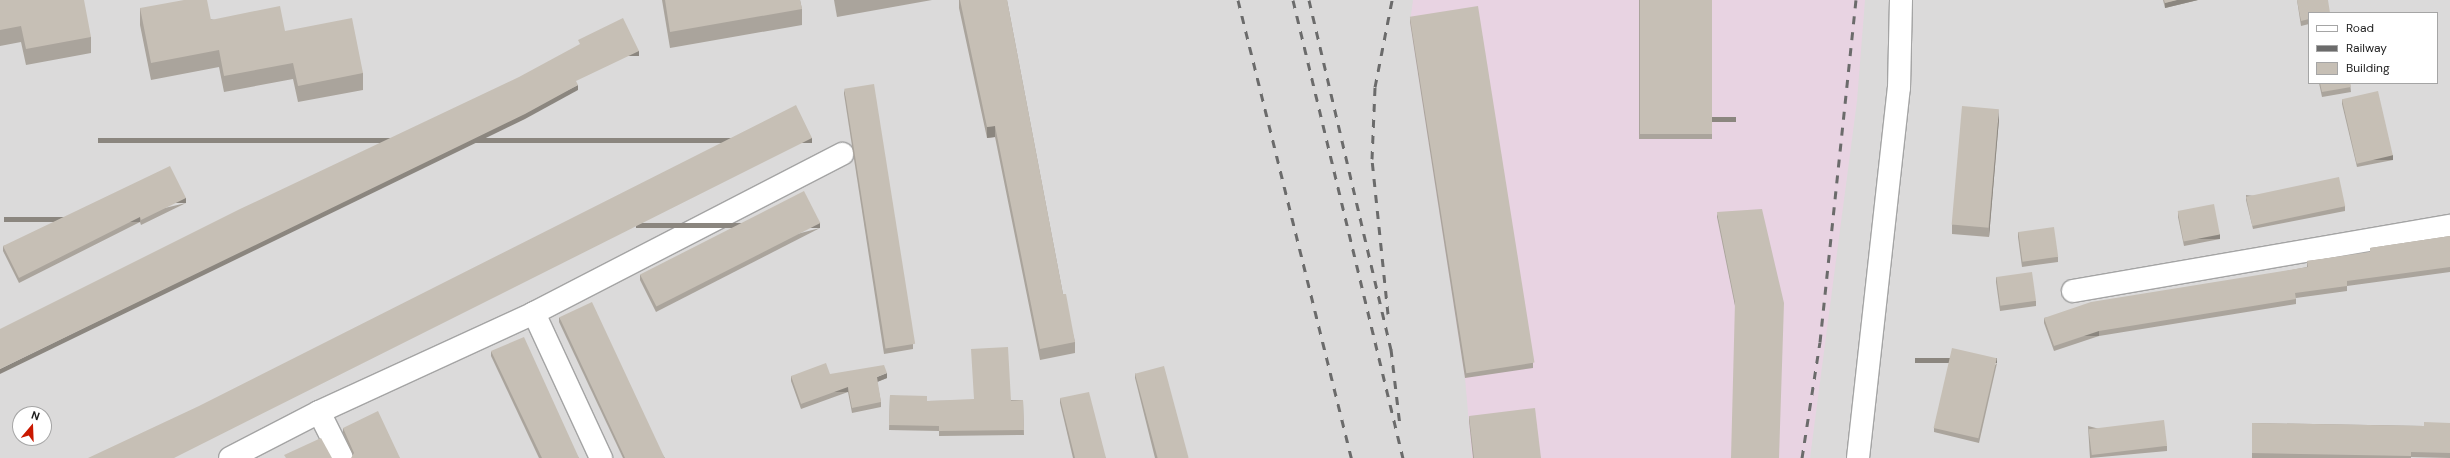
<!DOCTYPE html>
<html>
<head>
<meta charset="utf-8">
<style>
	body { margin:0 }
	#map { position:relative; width:2450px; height:458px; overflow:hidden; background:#eeece2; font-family:"DM Sans",sans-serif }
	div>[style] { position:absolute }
	.residential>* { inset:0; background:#dbdada }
	.industrial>* { inset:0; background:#e8d3e2 }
	.roads { filter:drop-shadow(1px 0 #a4a4a4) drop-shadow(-1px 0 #a4a4a4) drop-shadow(0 1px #a4a4a4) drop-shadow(0 -1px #a4a4a4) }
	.street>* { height:22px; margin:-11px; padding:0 11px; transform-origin:11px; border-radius:11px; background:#fff }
	.rail>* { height:3px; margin-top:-1.5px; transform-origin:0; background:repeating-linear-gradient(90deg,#6b6b6b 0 8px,transparent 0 16px) }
	.wall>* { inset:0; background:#aaa49c; transform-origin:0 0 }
	.shaded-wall>* { inset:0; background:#8b867f; transform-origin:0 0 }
	.building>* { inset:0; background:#c6bfb5; transform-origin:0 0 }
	span { translate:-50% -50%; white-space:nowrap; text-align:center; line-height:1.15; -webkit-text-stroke:3px #fff; paint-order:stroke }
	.legend { position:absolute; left:2308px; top:12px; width:130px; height:72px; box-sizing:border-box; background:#fff; border:1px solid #a5a5a5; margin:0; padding:5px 7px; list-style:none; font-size:12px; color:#1d1d1d }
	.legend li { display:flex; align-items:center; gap:8px; height:20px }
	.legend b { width:20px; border:1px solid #a5a5a5 }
	.north { position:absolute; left:12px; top:406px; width:40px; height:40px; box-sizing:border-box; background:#fff; border:1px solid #a5a5a5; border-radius:50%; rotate:19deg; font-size:11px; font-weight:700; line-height:16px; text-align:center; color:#1d1d1d }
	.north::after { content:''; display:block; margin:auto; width:14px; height:18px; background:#c91800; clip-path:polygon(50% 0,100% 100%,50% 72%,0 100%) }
</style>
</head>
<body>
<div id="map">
	<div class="residential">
		<div style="clip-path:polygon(evenodd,0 0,2450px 0,2450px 458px,0 458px,0 0,2309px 13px,2437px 13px,2437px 83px,2309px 83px,2309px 13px,0 0,20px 414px,44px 414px,44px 438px,20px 438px,20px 414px)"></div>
	</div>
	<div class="industrial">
		<div style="clip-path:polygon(1413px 0,1865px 0,1857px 101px,1810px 458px,1472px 458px,1465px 378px,1410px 22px)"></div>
	</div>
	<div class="roads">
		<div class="street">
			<div style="left:2073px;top:291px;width:383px;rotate:-9.8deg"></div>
			<div style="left:534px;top:313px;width:160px;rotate:65.2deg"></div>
			<div style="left:319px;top:412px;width:51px;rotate:63.4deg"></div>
			<div style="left:230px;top:458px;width:100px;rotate:-27.3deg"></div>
			<div style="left:319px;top:412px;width:237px;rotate:-24.7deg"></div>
			<div style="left:534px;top:313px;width:347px;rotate:-27.3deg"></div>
			<div style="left:1858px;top:458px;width:372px;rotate:-83.7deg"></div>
			<div style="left:1899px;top:88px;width:88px;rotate:-88.7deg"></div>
		</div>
	</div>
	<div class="rail">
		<div style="left:1238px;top:0;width:472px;rotate:76.1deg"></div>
		<div style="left:1293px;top:0;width:471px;rotate:76.5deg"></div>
		<div style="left:1309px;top:0;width:359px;rotate:76.8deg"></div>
		<div style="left:1391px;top:349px;width:78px;rotate:83.3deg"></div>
		<div style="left:1388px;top:314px;width:156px;rotate:-95.9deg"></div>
		<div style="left:1372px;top:159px;width:72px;rotate:-87.6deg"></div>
		<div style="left:1375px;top:87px;width:89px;rotate:-78.9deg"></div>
		<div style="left:1802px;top:458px;width:117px;rotate:-81.2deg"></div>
		<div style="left:1820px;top:342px;width:344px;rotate:-84deg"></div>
	</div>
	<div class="wall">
		<div style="clip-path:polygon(0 0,91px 37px,91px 53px,26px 65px,21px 42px,0 46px)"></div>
		<div style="clip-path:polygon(662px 0,800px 0,802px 9px,802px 25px,670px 48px)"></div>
		<div style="clip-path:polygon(834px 0,932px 0,837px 17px)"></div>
		<div style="clip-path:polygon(959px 0,1007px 0,1063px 294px,1075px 342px,1075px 353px,1040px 360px,995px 137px,987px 138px,959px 8px)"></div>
		<div style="left:1639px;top:0;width:73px;height:139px"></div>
		<div style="clip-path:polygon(2163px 0,2198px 0,2165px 8px)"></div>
		<div style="clip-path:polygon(2297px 0,2328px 0,2309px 13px,2309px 24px,2301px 26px)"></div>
		<div style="clip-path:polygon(140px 8px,285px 31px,363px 73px,363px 90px,298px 102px,293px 79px,224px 92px,219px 67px,151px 80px,140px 25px)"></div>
		<div style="clip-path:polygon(1410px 17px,1533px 363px,1533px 368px,1465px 378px,1410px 22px)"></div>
		<div style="clip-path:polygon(2319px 83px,2350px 83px,2351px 92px,2322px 97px)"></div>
		<div style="clip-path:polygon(844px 89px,913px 344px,913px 349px,884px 354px,844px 94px)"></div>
		<div style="clip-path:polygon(2342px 99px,2393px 160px,2357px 167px,2342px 104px)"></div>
		<div style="clip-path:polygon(1999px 119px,1989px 237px,1952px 234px,1952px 225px)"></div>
		<div style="clip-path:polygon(2246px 195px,2345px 206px,2345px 211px,2253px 229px,2246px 200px)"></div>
		<div style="clip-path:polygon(186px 203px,141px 225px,140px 222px,19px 283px,3px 251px,3px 246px)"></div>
		<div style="clip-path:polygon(1717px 212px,1779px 458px,1735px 306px,1717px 217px)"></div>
		<div style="clip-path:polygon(2178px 212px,2220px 239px,2184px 246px,2178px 217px)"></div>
		<div style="clip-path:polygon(820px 228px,656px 312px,640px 280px,640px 275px)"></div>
		<div style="clip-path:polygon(2018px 232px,2058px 257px,2058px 262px,2022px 267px,2018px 237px)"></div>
		<div style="clip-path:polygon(2450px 236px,2450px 272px,2347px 286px,2347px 291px,2296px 298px,2296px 304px,2099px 336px,2054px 351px,2044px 323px,2044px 318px,2307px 267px,2307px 261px,2370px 253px,2370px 248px)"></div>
		<div style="clip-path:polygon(1996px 277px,2036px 301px,2036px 306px,2000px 311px,1996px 282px)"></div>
		<div style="clip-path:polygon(559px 317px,665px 458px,623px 458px,559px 322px)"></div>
		<div style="clip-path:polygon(491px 351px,579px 458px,539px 458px,491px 356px)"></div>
		<div style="clip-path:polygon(1997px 363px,1979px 443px,1934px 432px,1934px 428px)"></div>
		<div style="clip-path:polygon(1135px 373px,1188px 458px,1155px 458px,1135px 378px)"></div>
		<div style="clip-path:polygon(830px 374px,887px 378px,877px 382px,881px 402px,881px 407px,852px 413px,848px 392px,801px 409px,791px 381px,791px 376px)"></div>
		<div style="clip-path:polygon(890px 395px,927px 401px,1023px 400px,1024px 435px,939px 436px,939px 431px,889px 430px)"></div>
		<div style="clip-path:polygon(1060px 398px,1106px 458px,1073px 458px,1060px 403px)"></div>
		<div style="clip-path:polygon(1469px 416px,1541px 458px,1473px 458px,1469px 421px)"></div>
		<div style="clip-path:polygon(2252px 423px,2424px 426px,2450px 423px,2450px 458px,2411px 457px,2411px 458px,2252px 458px)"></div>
		<div style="clip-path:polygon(2088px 426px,2167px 446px,2167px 451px,2090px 458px)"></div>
		<div style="clip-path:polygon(343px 428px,400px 458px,353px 455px,343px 433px)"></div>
	</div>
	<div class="shaded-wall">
		<div style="clip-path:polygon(2177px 0,2198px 0,2165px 8px,2165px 3px)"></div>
		<div style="left:639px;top:51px;width:5px;height:70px;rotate:90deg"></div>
		<div style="clip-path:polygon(578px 85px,578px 90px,525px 119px,0 374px,0 369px)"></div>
		<div style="clip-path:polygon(1999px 109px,1999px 119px,1989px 237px,1989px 228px)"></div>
		<div style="left:1736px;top:117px;width:5px;height:70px;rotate:90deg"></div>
		<div style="clip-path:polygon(995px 126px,995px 137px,987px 138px,987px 127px)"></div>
		<div style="left:812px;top:138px;width:5px;height:714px;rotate:90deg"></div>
		<div style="left:2393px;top:155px;width:5px;height:37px;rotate:90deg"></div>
		<div style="left:186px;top:198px;width:5px;height:50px;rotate:90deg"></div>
		<div style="left:140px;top:217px;width:5px;height:136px;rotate:90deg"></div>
		<div style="left:820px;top:223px;width:5px;height:184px;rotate:90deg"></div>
		<div style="left:2220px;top:234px;width:5px;height:37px;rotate:90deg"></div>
		<div style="left:2099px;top:331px;width:5px;height:47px;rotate:90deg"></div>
		<div style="left:1997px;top:358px;width:5px;height:82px;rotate:90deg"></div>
		<div style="clip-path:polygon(887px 373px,887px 378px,877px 382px,877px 377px)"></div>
		<div style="left:848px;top:387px;width:5px;height:50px;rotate:90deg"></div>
	</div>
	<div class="building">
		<div style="clip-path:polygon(0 0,84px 0,91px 37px,26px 49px,21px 26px,0 30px)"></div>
		<div style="clip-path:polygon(184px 0,207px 0,211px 20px,280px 6px,285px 31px,352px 18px,363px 73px,298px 86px,293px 63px,224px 76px,219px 50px,151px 63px,140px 8px)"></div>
		<div style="clip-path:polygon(665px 0,800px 0,802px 9px,670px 32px)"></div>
		<div style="clip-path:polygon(960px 0,1007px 0,1063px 294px,1066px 294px,1075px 342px,1040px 349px,995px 126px,987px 127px)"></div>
		<div style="left:1640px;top:0;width:72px;height:134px"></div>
		<div style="clip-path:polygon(2164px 0,2177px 0,2165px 3px)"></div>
		<div style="clip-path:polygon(2297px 0,2328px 0,2330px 13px,2309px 13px,2309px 19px,2301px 21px)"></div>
		<div style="left:1478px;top:6px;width:361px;height:69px;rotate:81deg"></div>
		<div style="clip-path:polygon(623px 18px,639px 51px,576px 81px,578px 85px,525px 114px,0 369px,0 329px,240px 209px,519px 77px,580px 44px,578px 40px)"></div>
		<div style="clip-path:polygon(2320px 83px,2350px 83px,2351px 87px,2322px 92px)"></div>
		<div style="left:874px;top:84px;width:263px;height:30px;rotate:81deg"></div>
		<div style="left:2378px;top:91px;width:66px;height:37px;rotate:77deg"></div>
		<div style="clip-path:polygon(796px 105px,812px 138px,174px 458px,88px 458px,199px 406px)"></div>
		<div style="left:1962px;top:106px;width:37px;height:119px;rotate:5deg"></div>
		<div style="clip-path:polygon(170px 166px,186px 198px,141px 220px,140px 217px,19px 278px,3px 246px)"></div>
		<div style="left:2339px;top:177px;width:30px;height:95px;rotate:78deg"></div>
		<div style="left:804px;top:191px;width:36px;height:184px;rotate:63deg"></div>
		<div style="left:2214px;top:204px;width:31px;height:37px;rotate:79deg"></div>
		<div style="clip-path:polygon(1762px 209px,1784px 303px,1779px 458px,1731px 458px,1735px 302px,1717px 212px)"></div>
		<div style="left:2054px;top:227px;width:30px;height:36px;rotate:82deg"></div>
		<div style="clip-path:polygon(2450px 236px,2450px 267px,2347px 281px,2347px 286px,2295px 293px,2296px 299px,2099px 331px,2054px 346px,2044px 318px,2091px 302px,2308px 267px,2307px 261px,2370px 252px,2370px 248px)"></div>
		<div style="left:2032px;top:272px;width:29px;height:36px;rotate:82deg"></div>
		<div style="left:592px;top:302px;width:172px;height:36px;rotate:65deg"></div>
		<div style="clip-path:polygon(524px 337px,579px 458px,542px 458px,491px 351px)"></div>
		<div style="clip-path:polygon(1008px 347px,1011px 401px,1023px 400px,1024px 430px,939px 431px,939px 426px,889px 425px,890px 395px,927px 396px,927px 401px,974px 399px,971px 349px)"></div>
		<div style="left:1952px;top:348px;width:46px;height:82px;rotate:13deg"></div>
		<div style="clip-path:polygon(826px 363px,830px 374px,884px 365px,887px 373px,877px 377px,881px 402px,852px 408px,848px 387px,801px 404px,791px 376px)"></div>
		<div style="left:1164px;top:366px;width:95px;height:30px;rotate:75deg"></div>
		<div style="clip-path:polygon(1089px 392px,1106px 458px,1075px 458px,1060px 398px)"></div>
		<div style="clip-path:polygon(1535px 408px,1541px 458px,1474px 458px,1469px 416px)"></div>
		<div style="clip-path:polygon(378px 411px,400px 458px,351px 458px,354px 453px,343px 428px)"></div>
		<div style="left:2164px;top:420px;width:26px;height:76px;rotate:83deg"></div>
		<div style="clip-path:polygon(2424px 422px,2450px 423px,2450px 453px,2411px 452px,2411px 456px,2252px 453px,2252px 423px,2424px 426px)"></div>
		<div style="clip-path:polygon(321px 438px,332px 458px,286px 458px,284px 455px)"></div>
	</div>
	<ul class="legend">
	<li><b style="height:5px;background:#fff"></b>Road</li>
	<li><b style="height:5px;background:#6b6b6b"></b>Railway</li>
	<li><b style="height:11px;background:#c6bfb5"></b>Building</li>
	</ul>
	<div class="north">N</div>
</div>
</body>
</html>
